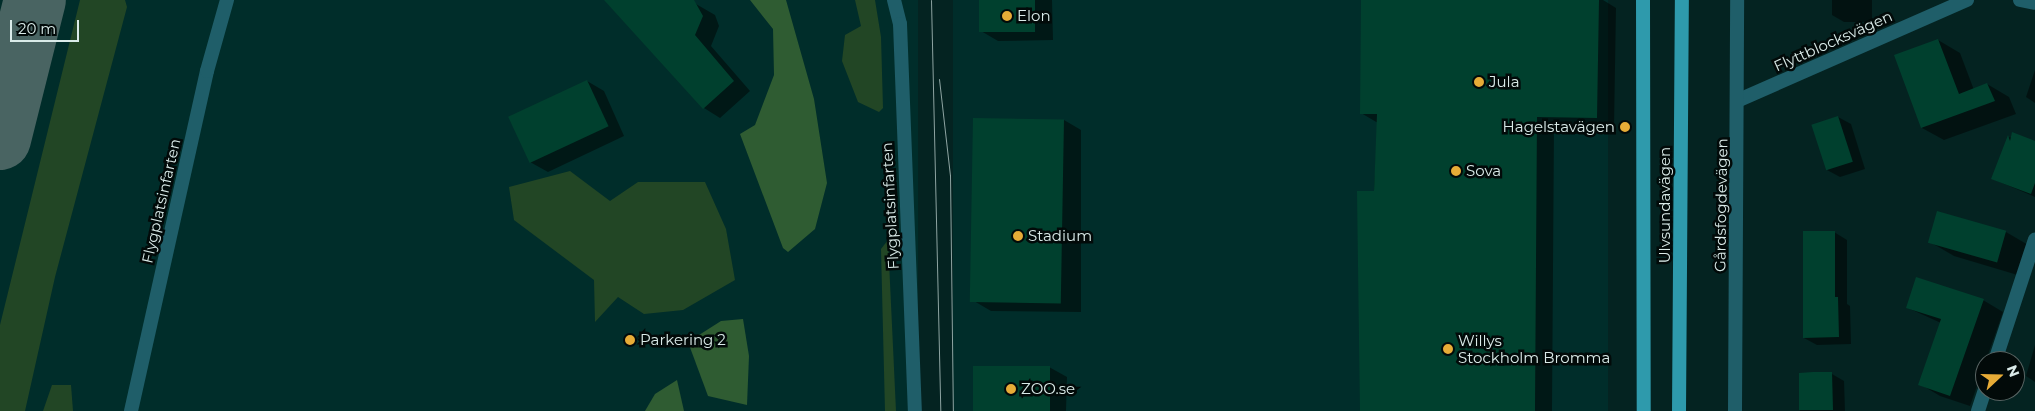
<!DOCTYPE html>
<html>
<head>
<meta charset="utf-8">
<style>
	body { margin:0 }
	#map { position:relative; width:2035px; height:411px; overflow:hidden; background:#042321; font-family:Montserrat,sans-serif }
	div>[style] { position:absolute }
	.built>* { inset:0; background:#002d2a; transform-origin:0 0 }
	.green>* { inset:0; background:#224625 }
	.forest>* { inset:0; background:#2f5c32 }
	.shadow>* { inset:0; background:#0007 }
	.taxiway>* { height:62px; margin:-31px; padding:0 31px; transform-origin:31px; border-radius:31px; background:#496462 }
	.building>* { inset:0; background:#00402e; transform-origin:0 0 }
	.minor>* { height:14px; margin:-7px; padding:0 7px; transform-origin:7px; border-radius:7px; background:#1f5e69 }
	.primary>* { height:14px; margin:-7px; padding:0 7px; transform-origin:7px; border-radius:7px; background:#2e9aac }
	.tram>* { height:1px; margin:-0.5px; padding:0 0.5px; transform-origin:0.5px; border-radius:0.5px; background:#8ea4a2 }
	.dots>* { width:14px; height:14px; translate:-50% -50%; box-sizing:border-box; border:2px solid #020a09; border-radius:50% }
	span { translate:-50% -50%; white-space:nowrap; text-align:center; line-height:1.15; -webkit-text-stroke:5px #020a09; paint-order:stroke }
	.poi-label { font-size:15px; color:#daebe9 }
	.left { translate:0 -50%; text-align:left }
	.right { translate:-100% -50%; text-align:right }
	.street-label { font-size:15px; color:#daebe9 }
	.north { position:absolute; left:1975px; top:351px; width:50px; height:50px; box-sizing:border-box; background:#020a09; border:1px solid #586463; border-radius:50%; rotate:69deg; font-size:14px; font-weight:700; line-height:20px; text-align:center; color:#daebe9 }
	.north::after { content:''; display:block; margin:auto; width:18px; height:22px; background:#e7ac37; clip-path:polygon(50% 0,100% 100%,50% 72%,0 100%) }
	.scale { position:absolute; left:10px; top:20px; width:69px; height:22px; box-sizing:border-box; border:2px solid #daebe9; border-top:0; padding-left:6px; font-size:15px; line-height:18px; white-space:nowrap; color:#daebe9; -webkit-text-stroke:4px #020a09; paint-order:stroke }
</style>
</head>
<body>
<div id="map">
	<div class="built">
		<div style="left:0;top:0;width:918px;height:411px"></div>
		<div style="left:953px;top:0;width:655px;height:411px"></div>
	</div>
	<div class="green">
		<div style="clip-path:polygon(80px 0,125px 0,127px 7px,55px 277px,25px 411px,0 411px,0 325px)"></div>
		<div style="clip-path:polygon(855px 0,875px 0,881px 37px,883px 108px,879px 112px,858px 102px,842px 61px,845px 35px,861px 26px)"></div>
		<div style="clip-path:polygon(570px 171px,610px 201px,638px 182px,705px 182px,726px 229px,735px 280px,683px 310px,644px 314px,618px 297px,595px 322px,594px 280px,514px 220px,509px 187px)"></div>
		<div style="clip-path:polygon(888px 240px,896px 411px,885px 411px,881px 249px)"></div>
		<div style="clip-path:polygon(52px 385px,71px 385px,73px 411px,43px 411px)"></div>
	</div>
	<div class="forest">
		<div style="clip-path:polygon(750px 0,786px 0,814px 99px,827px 183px,815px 229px,788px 252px,783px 248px,740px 134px,755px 125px,774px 75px,773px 29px)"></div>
		<div style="clip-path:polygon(743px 319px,749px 356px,747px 405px,708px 396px,688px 342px,721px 321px)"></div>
		<div style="clip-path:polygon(677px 380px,684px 411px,645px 411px,655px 394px)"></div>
	</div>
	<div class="shadow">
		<div style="clip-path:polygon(605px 0,689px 0,715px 15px,719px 26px,711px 46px,750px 91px,720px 118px,704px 108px)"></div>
		<div style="clip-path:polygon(981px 0,1052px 0,1053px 40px,998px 41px,981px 31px)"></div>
		<div style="clip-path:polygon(1363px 0,1603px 0,1616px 8px,1614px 127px,1554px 126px,1552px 411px,1361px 411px,1378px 123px,1361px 113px)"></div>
		<div style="clip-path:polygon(1832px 0,1872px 0,1872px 22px,1844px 22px,1832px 15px)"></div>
		<div style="clip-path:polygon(1938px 40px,1960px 53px,1974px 90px,1987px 84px,2009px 97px,2016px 114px,1944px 140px,1922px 128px)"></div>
		<div style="clip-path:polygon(2035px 70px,2035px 103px,2026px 97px)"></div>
		<div style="clip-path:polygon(587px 81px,604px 91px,624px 136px,548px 172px,530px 162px)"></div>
		<div style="clip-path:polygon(1838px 117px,1851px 124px,1865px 169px,1840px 177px,1827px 170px)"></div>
		<div style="clip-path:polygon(1064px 120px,1081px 130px,1081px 312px,991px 311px,974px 301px)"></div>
		<div style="clip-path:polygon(2008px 137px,2035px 142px,2035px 197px,1993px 179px)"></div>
		<div style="clip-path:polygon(1938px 212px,2006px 232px,2030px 246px,2021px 276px,1954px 256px,1930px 242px)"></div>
		<div style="clip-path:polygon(1834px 232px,1847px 240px,1847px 304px,1850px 306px,1851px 344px,1817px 345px,1804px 338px)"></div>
		<div style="clip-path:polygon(1983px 300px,2003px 312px,1970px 406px,1940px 396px,1920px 384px,1941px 323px,1908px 308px)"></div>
		<div style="clip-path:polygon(2035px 345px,2035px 382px,2026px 376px)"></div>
		<div style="clip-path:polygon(1049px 367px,1067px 377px,1066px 411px,974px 411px)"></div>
		<div style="clip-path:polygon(1800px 374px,1832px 374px,1844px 381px,1845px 411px,1800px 411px)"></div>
	</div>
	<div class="taxiway">
		<div style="left:0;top:139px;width:143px;rotate:-75.9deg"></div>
	</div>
	<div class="building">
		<div style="clip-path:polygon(604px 0,694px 0,703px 16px,695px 35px,734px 81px,703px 109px)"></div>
		<div style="left:979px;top:0;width:56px;height:32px"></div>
		<div style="clip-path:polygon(1361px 0,1599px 0,1597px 118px,1537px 117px,1535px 411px,1360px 411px,1357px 191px,1374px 191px,1377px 114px,1360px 114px)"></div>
		<div style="clip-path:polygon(1938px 39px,1959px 94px,1987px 83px,1995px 101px,1921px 128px,1894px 55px)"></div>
		<div style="left:587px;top:80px;width:51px;height:87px;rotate:65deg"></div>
		<div style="left:1838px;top:116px;width:48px;height:28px;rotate:72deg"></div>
		<div style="left:973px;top:118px;width:91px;height:184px;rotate:1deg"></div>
		<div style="clip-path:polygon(2012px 132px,2035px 141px,2035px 183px,2031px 194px,1991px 179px,2008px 135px,2010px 141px)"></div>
		<div style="left:1937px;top:211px;width:72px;height:33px;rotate:16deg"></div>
		<div style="clip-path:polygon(1803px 231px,1835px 231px,1835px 297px,1838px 297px,1839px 337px,1803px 338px)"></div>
		<div style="clip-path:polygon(1916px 277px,1984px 299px,1950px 396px,1918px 385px,1941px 319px,1906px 308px)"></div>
		<div style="left:973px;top:366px;width:77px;height:45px"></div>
		<div style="clip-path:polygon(1813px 372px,1832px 372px,1833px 410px,1799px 410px,1799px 373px)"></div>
	</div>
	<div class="minor">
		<div style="left:894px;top:0;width:25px;rotate:76deg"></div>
		<div style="left:900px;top:24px;width:387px;rotate:87.8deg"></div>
		<div style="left:2020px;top:0;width:15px;rotate:11deg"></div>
		<div style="left:1739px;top:100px;width:249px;rotate:-23.7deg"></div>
		<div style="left:1995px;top:361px;width:128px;rotate:-71.8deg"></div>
		<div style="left:131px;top:411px;width:348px;rotate:-77.4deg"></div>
		<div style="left:207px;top:71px;width:74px;rotate:-74.3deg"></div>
		<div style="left:1735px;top:411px;width:411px;rotate:-89.7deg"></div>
		<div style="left:1978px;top:411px;width:22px;rotate:-72deg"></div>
	</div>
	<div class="primary">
		<div style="left:1643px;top:0;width:411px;rotate:89.9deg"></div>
		<div style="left:1679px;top:411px;width:411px;rotate:-89.6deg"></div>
	</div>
	<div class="tram">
		<div style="left:931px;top:0;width:411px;rotate:88.7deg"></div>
		<div style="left:939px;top:79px;width:97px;rotate:83.5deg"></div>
		<div style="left:950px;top:175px;width:236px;rotate:89.3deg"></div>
	</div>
	<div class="dots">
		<div style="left:1007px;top:16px;background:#e7ac37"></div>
		<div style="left:1479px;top:82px;background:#e7ac37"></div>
		<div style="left:1625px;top:127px;background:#e7ac37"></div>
		<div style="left:1456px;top:171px;background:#e7ac37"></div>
		<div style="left:1018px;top:236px;background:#e7ac37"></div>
		<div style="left:630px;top:340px;background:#e7ac37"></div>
		<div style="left:1448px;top:349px;background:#e7ac37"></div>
		<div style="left:1011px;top:389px;background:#e7ac37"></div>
	</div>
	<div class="poi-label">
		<span class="left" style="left:1017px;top:16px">Elon</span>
		<span class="left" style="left:1489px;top:82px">Jula</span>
		<span class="right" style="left:1615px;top:127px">Hagelstavägen</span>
		<span class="left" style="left:1466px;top:171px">Sova</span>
		<span class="left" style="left:1028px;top:236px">Stadium</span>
		<span class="left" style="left:640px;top:340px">Parkering 2</span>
		<span class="left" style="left:1458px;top:349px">Willys<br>Stockholm Bromma</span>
		<span class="left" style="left:1021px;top:389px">ZOO.se</span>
	</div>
	<div class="street-label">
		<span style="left:1833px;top:41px;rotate:-24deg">Flyttblocksvägen</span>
		<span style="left:161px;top:201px;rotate:-77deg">Flygplatsinfarten</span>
		<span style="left:1665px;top:205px;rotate:-90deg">Ulvsundavägen</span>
		<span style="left:1721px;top:205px;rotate:-89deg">Gårdsfogdevägen</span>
		<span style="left:890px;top:206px;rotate:-93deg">Flygplatsinfarten</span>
	</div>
	<div class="north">N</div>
	<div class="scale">20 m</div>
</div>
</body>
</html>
